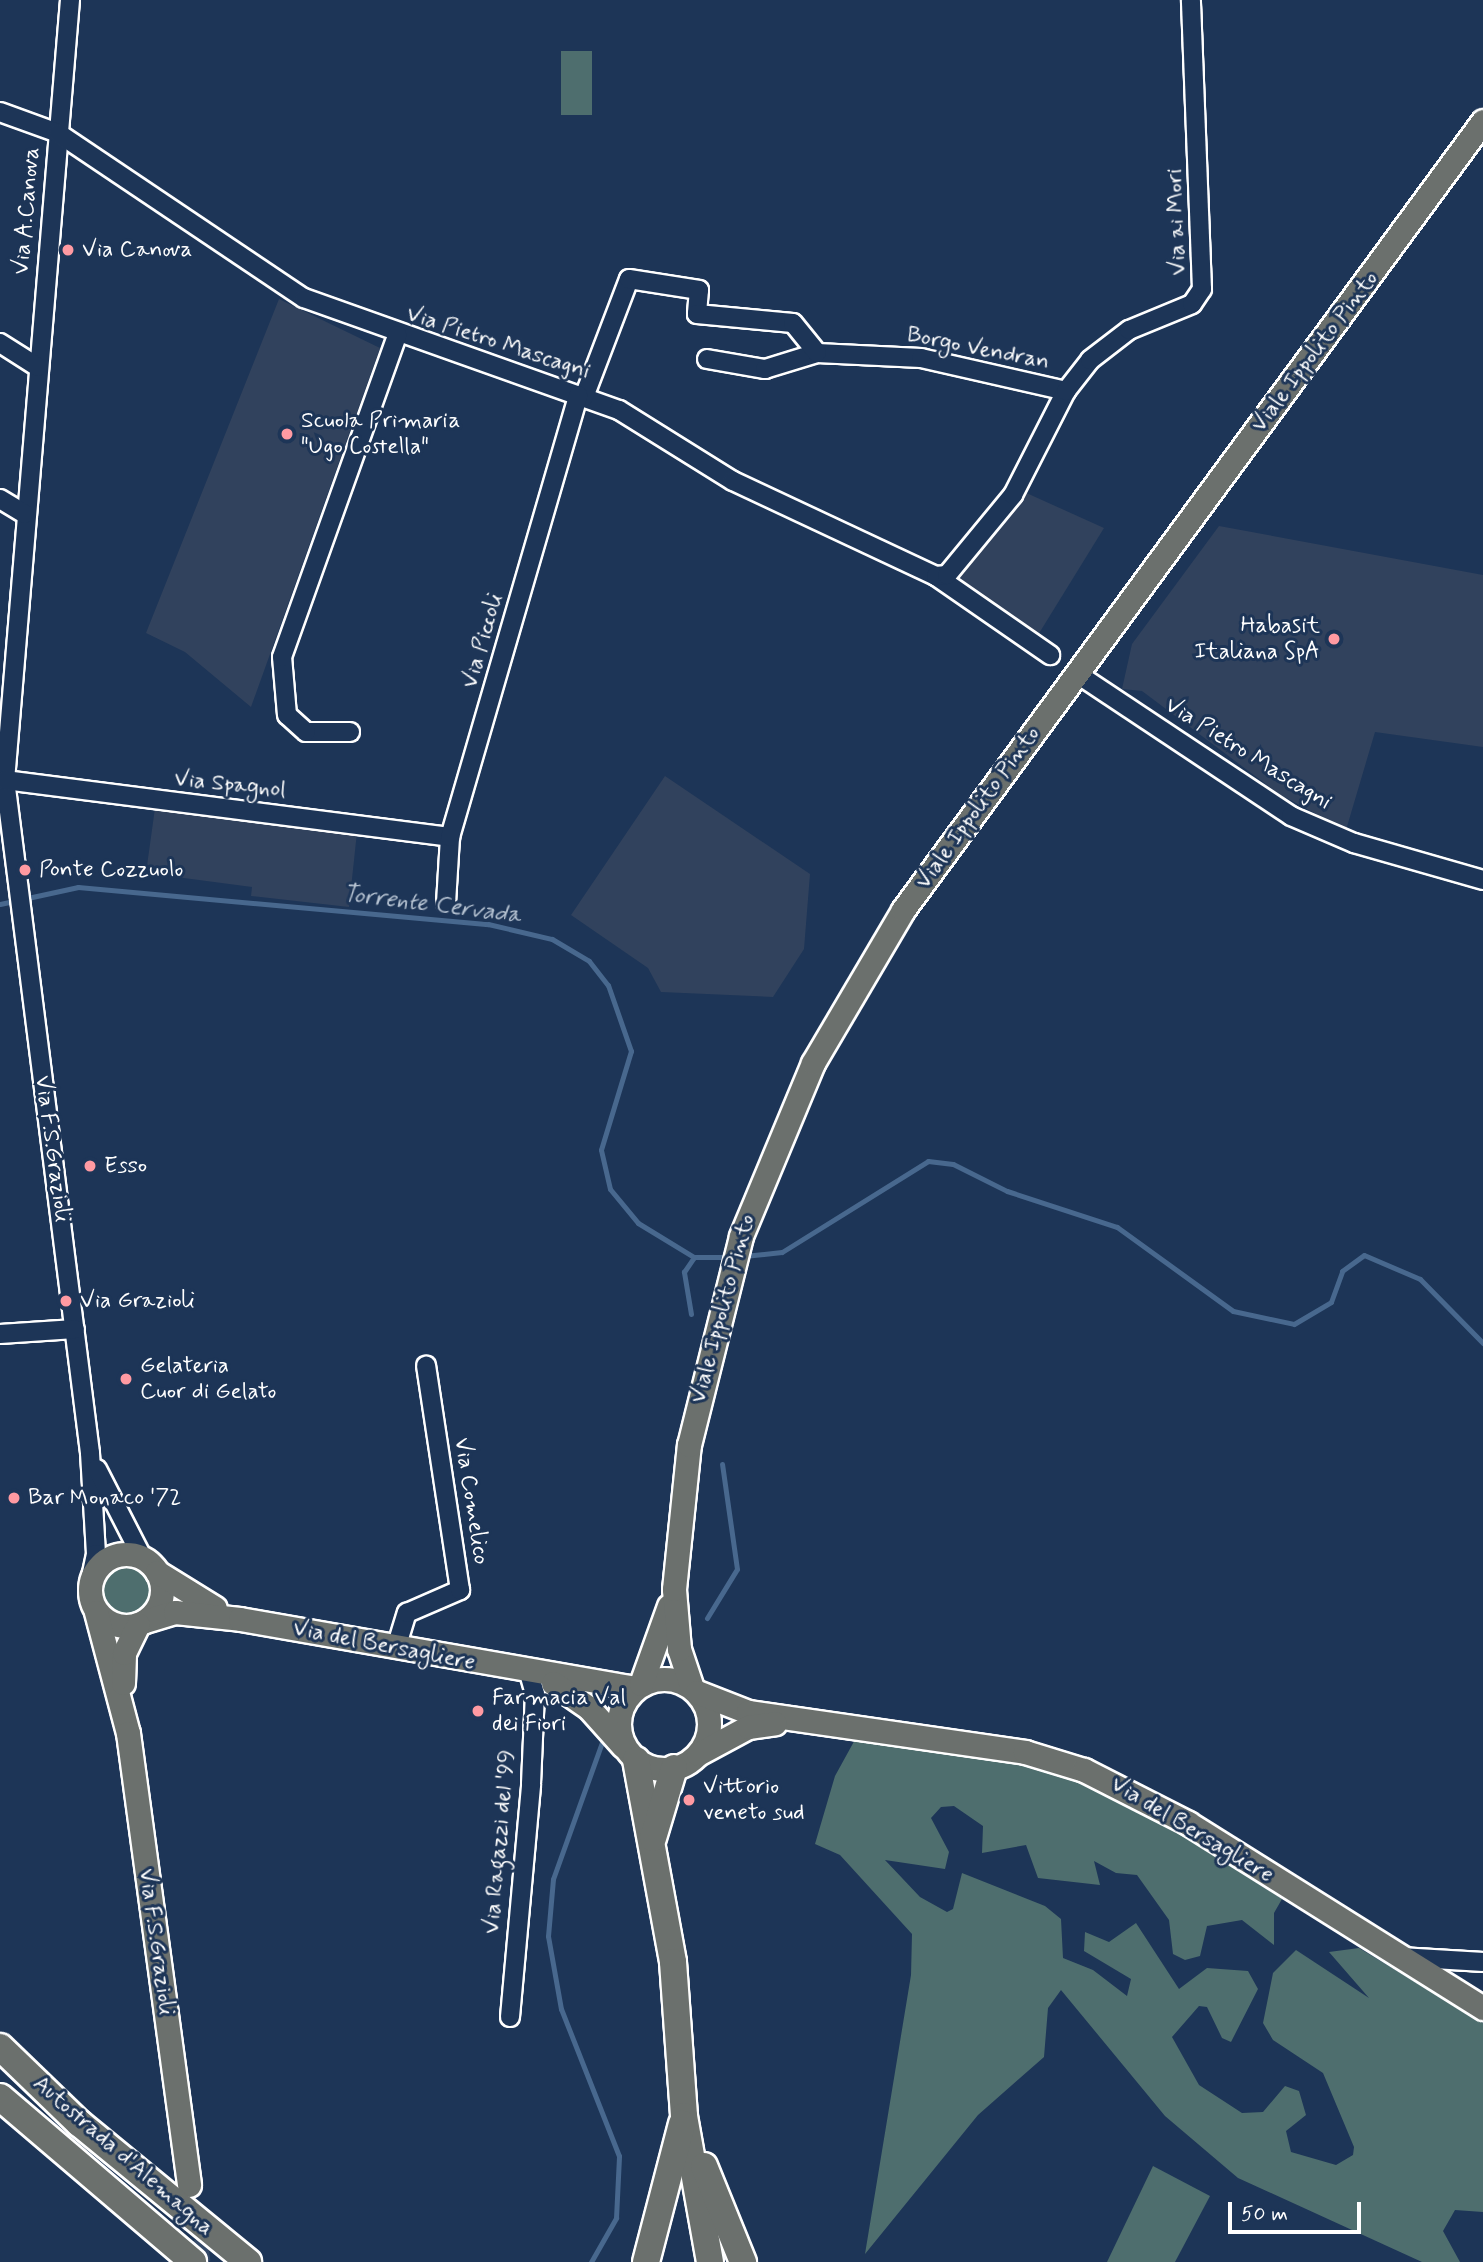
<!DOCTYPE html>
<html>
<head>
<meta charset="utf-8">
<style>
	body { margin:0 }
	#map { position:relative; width:1483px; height:2262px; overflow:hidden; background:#1d3557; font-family:Mynerve,sans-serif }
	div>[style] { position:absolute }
	.built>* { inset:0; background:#31425d }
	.green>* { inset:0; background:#4e6e6e; transform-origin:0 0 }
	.round { border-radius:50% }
	.stream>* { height:5px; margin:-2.5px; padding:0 2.5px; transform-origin:2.5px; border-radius:2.5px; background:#48688e }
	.major-tunnel>* { height:23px; margin-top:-11.5px; transform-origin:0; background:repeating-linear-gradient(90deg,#344968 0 23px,transparent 0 34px) }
	.roads { filter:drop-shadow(2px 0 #fff) drop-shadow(-2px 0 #fff) drop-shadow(0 2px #fff) drop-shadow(0 -2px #fff) }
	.minor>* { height:18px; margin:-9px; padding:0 9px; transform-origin:9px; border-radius:9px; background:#1d3557 }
	.major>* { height:23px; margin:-11.5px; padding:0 11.5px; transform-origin:11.5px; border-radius:11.5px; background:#6b706d }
	.major>.ring { margin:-11.5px; padding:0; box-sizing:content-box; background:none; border:23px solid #6b706d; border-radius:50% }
	.highway>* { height:26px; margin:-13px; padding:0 13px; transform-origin:13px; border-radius:13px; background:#6b706d }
	.dots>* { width:19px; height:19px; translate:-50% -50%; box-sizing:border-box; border:4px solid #1d3557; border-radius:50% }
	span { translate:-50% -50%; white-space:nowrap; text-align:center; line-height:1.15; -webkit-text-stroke:6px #1d3557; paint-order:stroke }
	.street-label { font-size:23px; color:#fff }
	.poi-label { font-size:23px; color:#fff }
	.left { translate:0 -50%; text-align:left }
	.right { translate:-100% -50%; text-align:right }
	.water-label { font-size:24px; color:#b6c3d2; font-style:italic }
	.scale { position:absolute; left:1228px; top:2202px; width:133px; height:32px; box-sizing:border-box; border:4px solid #fff; border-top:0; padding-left:9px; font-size:21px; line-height:24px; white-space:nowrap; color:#fff; -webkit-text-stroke:5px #1d3557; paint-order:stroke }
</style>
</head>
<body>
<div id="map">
	<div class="built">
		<div style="clip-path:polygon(279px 299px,380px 348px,251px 707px,185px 652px,146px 633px)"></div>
		<div style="clip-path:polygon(1022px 491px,1104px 528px,1038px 635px,953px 577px)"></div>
		<div style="clip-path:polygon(1219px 526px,1483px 575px,1483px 747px,1375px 732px,1346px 830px,1279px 794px,1142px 691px,1122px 689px,1132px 644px)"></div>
		<div style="clip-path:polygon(665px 776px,810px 874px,804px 949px,773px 997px,661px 992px,648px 968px,571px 915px)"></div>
		<div style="clip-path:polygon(155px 808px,357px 832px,349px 907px,251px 896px,252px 887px,146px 873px)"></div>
	</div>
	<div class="green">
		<div style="left:561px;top:51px;width:31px;height:64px"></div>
		<div class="round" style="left:100px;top:1566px;width:50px;height:50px"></div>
		<div style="clip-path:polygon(857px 1736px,1020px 1762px,1081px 1780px,1182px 1833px,1282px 1899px,1274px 1913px,1274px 1945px,1242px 1920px,1207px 1926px,1200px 1956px,1185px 1960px,1173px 1954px,1169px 1920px,1137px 1875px,1116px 1873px,1094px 1861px,1100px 1885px,1038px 1878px,1026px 1845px,982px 1853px,983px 1826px,954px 1806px,941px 1807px,931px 1818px,949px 1852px,945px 1869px,885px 1860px,920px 1897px,947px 1912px,953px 1909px,962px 1873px,1045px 1906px,1061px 1919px,1063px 1958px,1093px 1970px,1127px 1996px,1131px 1979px,1084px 1951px,1085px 1932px,1109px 1942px,1136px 1923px,1179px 1989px,1207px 1968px,1248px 1971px,1258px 1989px,1231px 2042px,1222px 2038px,1207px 2007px,1199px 2006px,1172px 2037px,1199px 2085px,1242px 2113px,1263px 2112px,1285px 2086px,1299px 2091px,1306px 2115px,1286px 2131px,1291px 2152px,1336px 2165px,1353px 2155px,1354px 2147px,1323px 2073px,1273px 2040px,1263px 2023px,1273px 1973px,1296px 1950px,1369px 1998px,1329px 1952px,1359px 1948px,1483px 2023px,1483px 2212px,1455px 2210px,1443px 2231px,1460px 2262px,1422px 2262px,1238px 2178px,1165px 2116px,1061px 1990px,1048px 2008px,1044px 2057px,978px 2115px,865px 2254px,911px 1975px,912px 1934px,840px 1855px,815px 1844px,835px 1776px)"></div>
		<div style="clip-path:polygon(1153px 2166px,1210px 2196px,1175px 2262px,1107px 2262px)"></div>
	</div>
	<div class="stream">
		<div style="left:0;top:904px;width:80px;rotate:-12.3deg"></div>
		<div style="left:78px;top:887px;width:412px;rotate:5.2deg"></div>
		<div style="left:488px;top:924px;width:66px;rotate:13.2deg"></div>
		<div style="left:552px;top:939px;width:43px;rotate:30.7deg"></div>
		<div style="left:589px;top:961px;width:31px;rotate:52deg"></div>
		<div style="left:608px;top:985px;width:70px;rotate:70.8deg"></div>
		<div style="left:631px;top:1051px;width:103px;rotate:106.9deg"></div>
		<div style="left:601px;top:1150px;width:40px;rotate:77deg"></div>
		<div style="left:610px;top:1189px;width:44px;rotate:50.5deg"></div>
		<div style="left:638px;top:1223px;width:66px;rotate:31.3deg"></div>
		<div style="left:694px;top:1257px;width:37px"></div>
		<div style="left:744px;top:1256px;width:38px;rotate:-6deg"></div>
		<div style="left:782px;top:1252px;width:172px;rotate:-31.9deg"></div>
		<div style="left:928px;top:1161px;width:25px;rotate:7deg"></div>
		<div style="left:953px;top:1164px;width:60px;rotate:26.6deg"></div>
		<div style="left:1007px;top:1191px;width:116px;rotate:18.1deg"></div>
		<div style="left:1117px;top:1227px;width:143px;rotate:35.9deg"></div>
		<div style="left:1233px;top:1311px;width:62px;rotate:12deg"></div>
		<div style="left:1294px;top:1324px;width:43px;rotate:-30.7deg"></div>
		<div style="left:1331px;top:1302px;width:33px;rotate:-70deg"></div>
		<div style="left:1342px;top:1271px;width:27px;rotate:-36deg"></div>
		<div style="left:1364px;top:1255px;width:61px;rotate:23.2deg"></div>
		<div style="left:1420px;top:1279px;width:90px;rotate:45.5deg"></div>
		<div style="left:691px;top:1314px;width:43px;rotate:-99.5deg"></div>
		<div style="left:684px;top:1272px;width:18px;rotate:-56deg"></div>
		<div style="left:707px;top:1618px;width:57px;rotate:-58.5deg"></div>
		<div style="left:737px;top:1569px;width:106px;rotate:-98.1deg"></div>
		<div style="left:591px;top:2262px;width:51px;rotate:-60.4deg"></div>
		<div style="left:616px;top:2218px;width:62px;rotate:-87.2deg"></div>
		<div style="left:619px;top:2156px;width:158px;rotate:-111.5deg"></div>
		<div style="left:561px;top:2009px;width:74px;rotate:-100.1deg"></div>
		<div style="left:548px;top:1936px;width:57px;rotate:-85deg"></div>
		<div style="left:553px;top:1879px;width:154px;rotate:-70.3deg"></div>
	</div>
	<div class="major-tunnel">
		<div style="left:192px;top:2206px;width:56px;rotate:82.9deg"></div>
	</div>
	<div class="roads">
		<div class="minor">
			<div style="left:70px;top:0;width:783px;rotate:94.76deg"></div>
			<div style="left:5px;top:780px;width:678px;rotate:82.8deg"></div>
			<div style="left:90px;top:1453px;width:101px;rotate:86.6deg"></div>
			<div style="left:96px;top:1554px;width:29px;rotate:102deg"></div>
			<div style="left:0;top:112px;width:62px;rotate:19.9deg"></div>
			<div style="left:58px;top:133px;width:296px;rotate:33.9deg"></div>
			<div style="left:304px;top:298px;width:334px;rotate:19.6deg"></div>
			<div style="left:619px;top:410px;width:134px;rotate:31.9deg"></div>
			<div style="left:733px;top:481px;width:224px;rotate:25.1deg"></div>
			<div style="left:936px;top:576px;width:139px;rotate:34.7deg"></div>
			<div style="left:0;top:343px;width:45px;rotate:32.3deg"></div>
			<div style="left:707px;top:359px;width:59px;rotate:9.8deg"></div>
			<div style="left:765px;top:369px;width:54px;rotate:-17.1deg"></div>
			<div style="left:817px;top:353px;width:104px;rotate:2.8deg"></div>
			<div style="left:921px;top:358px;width:149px;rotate:12.8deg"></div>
			<div style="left:584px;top:397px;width:126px;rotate:-69.1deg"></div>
			<div style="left:629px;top:279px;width:71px;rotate:8.9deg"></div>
			<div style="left:699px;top:290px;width:24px;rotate:95deg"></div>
			<div style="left:697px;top:314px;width:96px;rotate:5.4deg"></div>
			<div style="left:793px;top:323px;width:38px;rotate:51deg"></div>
			<div style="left:0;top:499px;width:29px;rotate:31deg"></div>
			<div style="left:936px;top:576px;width:11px;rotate:-5deg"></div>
			<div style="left:947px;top:575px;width:104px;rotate:-50.5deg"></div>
			<div style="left:1013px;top:495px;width:117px;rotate:-63deg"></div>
			<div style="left:1066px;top:391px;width:39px;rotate:-52deg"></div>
			<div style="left:1090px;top:360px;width:49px;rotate:-37.6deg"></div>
			<div style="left:1129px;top:330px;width:68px;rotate:-22.4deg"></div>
			<div style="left:1192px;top:304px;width:18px;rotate:-56deg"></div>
			<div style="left:1202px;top:289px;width:289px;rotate:-92.2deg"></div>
			<div style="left:1076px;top:673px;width:258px;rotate:33.6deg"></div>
			<div style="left:1291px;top:816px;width:69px;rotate:23.2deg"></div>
			<div style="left:1354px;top:843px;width:134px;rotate:16deg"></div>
			<div style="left:350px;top:732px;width:44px;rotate:180deg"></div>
			<div style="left:306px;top:732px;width:25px;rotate:-138deg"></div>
			<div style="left:287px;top:715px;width:58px;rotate:-94.9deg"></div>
			<div style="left:282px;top:657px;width:342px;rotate:-70.3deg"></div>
			<div style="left:5px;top:780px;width:449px;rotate:7.3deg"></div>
			<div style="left:446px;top:903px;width:66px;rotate:-86.5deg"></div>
			<div style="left:450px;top:837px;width:460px;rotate:-73.8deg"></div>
			<div style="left:0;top:1334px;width:75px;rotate:-3.8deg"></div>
			<div style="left:97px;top:1469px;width:101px;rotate:62.9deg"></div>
			<div style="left:396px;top:1648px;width:37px;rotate:-73deg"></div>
			<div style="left:407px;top:1613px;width:58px;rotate:-23.5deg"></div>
			<div style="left:460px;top:1590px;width:227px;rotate:-98.6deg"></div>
			<div style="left:1401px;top:1957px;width:82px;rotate:3.5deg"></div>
			<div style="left:510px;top:2017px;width:234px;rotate:-84.8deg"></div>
			<div style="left:531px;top:1784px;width:90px;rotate:-87.5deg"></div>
			<div style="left:535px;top:1694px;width:22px;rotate:-106deg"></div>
		</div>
		<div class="major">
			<div class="ring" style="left:90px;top:1554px;width:49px;height:49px"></div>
			<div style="left:157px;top:1572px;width:68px;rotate:31.8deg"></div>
			<div style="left:96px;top:1612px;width:125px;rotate:75.2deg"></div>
			<div style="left:128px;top:1733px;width:456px;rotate:82.3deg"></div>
			<div style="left:145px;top:1621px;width:31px;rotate:-17deg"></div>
			<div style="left:175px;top:1612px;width:65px;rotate:6.1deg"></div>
			<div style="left:240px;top:1619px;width:401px;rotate:9.9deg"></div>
			<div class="ring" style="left:619px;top:1679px;width:67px;height:67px"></div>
			<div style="left:123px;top:1683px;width:30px;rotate:-88deg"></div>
			<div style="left:124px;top:1653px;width:32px;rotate:-64deg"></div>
			<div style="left:553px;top:1683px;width:44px;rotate:34.8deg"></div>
			<div style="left:589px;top:1708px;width:51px;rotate:48.2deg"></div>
			<div style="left:641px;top:1684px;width:83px;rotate:-70.3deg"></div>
			<div style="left:692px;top:1688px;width:41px;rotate:-108.4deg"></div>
			<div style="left:679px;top:1649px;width:60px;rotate:-94.8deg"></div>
			<div style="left:674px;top:1589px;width:145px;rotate:-84.1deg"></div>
			<div style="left:689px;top:1445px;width:215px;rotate:-76deg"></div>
			<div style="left:741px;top:1236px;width:187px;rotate:-67.4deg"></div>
			<div style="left:813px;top:1063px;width:178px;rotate:-59.5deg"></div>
			<div style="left:903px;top:910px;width:979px;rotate:-53.68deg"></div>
			<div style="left:697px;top:1692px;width:55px;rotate:21.4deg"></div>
			<div style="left:748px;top:1712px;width:280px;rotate:8.2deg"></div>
			<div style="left:1025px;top:1752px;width:62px;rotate:17deg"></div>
			<div style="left:1084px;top:1770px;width:117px;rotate:27deg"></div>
			<div style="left:1188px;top:1823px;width:348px;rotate:32.1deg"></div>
			<div style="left:698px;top:1754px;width:57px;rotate:-28.4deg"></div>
			<div style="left:748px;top:1727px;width:27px;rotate:-8deg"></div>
		</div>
		<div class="highway">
			<div style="left:636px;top:1760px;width:205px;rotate:79.6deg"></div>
			<div style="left:673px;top:1962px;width:154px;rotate:85.9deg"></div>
			<div style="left:684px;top:2116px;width:148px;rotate:79.9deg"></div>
			<div style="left:653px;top:1838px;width:73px;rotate:-73.3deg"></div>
			<div style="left:0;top:2047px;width:110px;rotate:43.9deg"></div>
			<div style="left:79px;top:2123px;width:219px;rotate:39.4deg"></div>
			<div style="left:0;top:2097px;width:254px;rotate:40.5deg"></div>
			<div style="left:704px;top:2166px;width:104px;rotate:67.9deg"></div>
			<div style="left:646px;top:2262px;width:143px;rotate:-75.4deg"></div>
		</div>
	</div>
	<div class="dots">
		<div style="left:68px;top:250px;background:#ff9aa2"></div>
		<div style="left:287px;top:434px;background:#ff9aa2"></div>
		<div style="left:1334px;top:639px;background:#ff9aa2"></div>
		<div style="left:25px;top:870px;background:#ff9aa2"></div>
		<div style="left:90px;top:1166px;background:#ff9aa2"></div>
		<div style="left:66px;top:1301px;background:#ff9aa2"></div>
		<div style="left:126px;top:1379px;background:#ff9aa2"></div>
		<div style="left:14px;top:1498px;background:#ff9aa2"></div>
		<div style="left:478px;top:1711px;background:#ff9aa2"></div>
		<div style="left:689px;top:1800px;background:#ff9aa2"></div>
	</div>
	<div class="street-label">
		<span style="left:27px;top:211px;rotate:-85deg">Via A.Canova</span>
		<span style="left:1177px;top:222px;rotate:-92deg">Via ai Mori</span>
		<span style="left:498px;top:343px;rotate:18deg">Via Pietro Mascagni</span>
		<span style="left:978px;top:349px;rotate:11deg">Borgo Vendran</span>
		<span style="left:1315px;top:352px;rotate:-53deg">Viale Ippolito Pinto</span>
		<span style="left:483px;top:641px;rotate:-74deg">Via Piccoli</span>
		<span style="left:1248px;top:754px;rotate:32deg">Via Pietro Mascagni</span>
		<span style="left:230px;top:785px;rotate:6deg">Via Spagnol</span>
		<span style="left:978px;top:808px;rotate:-54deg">Viale Ippolito Pinto</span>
		<span style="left:52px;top:1149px;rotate:82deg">Via F.S.Grazioli</span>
		<span style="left:723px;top:1309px;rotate:-75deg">Viale Ippolito Pinto</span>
		<span style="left:471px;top:1501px;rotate:81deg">Via Comelico</span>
		<span style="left:384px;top:1646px;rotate:11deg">Via del Bersagliere</span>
		<span style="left:1192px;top:1830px;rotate:31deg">Via del Bersagliere</span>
		<span style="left:500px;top:1842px;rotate:-85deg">Via Ragazzi del '99</span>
		<span style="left:156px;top:1942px;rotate:82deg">Via F.S.Grazioli</span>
		<span style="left:123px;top:2156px;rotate:41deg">Autostrada d'Alemagna</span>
	</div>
	<div class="poi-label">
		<span class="left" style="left:82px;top:250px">Via Canova</span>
		<span class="left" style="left:301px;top:434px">Scuola Primaria<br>"Ugo Costella"</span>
		<span class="right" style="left:1320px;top:639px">Habasit<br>Italiana SpA</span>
		<span class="left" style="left:39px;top:870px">Ponte Cozzuolo</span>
		<span class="left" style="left:104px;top:1166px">Esso</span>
		<span class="left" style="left:80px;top:1301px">Via Grazioli</span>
		<span class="left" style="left:140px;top:1379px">Gelateria<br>Cuor di Gelato</span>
		<span class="left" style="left:28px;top:1498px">Bar Monaco '72</span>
		<span class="left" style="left:492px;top:1711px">Farmacia Val<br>dei Fiori</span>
		<span class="left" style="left:703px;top:1800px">Vittorio<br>veneto sud</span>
	</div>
	<div class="water-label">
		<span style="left:432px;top:905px;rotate:7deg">Torrente Cervada</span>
	</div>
	<div class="scale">50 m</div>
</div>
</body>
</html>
